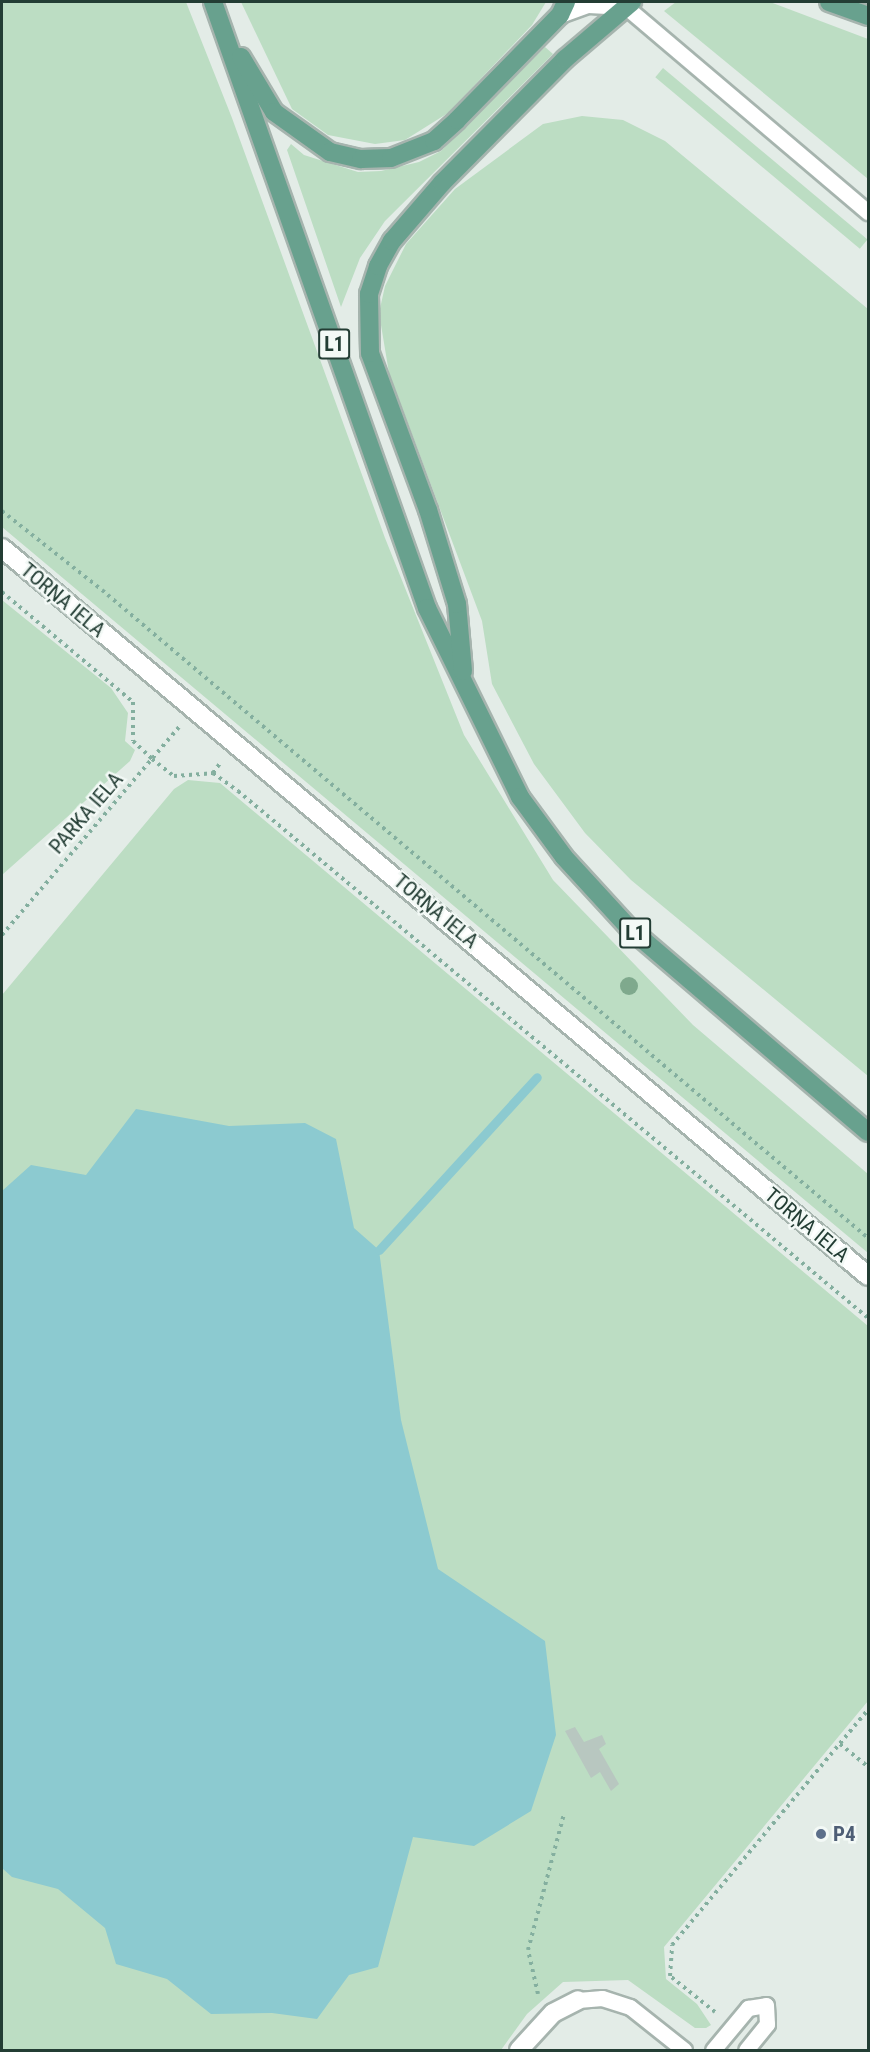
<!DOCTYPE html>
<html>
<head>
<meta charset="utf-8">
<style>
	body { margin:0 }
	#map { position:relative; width:870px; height:2052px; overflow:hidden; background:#e3ece7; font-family:"Roboto Condensed",sans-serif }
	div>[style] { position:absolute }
	.green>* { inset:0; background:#bcddc3; transform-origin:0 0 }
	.water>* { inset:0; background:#8ccad0 }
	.stream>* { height:9px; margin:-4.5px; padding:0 4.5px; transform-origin:4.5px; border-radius:4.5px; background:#8ccad0 }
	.building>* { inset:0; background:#b8c7c0 }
	.path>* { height:4px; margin-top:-2px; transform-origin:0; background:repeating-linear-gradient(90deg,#84af9f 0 3px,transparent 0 7.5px) }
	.roads { filter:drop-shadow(2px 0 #a6b4ae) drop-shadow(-2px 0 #a6b4ae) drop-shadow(0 2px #a6b4ae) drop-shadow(0 -2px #a6b4ae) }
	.lane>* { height:15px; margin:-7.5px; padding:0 7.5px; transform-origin:7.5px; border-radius:7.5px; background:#fff }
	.street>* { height:18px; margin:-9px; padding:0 9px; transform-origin:9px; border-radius:9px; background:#fff }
	.primary>* { height:18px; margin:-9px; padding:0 9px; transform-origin:9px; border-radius:9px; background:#68a18e }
	.trees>* { width:18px; height:18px; margin:-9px; border-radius:50%; background:#7fa98d }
	.dots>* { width:16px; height:16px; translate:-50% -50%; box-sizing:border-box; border:3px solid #f3f9f6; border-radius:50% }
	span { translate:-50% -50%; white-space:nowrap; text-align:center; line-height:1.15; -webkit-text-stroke:5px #f3f9f6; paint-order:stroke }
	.shield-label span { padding:2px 4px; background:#f3f9f6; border:2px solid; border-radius:4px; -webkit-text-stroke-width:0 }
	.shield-label { font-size:20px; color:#233d34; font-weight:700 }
	.street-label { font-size:21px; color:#233d34 }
	.service-label { font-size:21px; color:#4e5e75; font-weight:700 }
	.left { translate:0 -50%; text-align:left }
	.frame { position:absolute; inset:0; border:3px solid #233d34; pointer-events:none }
</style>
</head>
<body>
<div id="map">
	<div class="green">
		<div style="clip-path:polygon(2px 2px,186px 2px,232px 118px,385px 538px,464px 735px,553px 880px,693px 1025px,868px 1174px,868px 1253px,2px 527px)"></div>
		<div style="clip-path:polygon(241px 2px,546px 2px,532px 25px,448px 113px,405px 140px,375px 144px,328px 135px,292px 109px)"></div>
		<div style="clip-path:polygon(676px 2px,770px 2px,868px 39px,868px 179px,664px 11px)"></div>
		<div style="clip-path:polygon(545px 47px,553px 54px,385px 221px,360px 258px,341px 307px,287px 150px,291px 144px,304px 155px,358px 172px,381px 171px,419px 162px,441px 151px)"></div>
		<div style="left:663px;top:68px;width:267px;height:12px;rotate:40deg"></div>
		<div style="clip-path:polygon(582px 116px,623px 120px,665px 141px,868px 309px,868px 1076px,631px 880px,585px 833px,534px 764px,492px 684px,482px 621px,389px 373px,379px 313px,385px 286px,406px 244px,455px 189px,543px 124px)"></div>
		<div style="clip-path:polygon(2px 600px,111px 688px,128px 713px,125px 741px,135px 750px,130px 761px,2px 875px)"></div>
		<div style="clip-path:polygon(188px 780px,220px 783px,868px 1326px,868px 1701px,664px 1947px,666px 1979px,697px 2004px,711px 2025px,706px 2028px,695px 2028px,628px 1980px,563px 1982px,527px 2014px,501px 2050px,2px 2050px,2px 995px,174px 789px)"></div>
	</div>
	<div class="water">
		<div style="clip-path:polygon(136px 1109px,229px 1126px,305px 1123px,336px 1139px,354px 1228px,379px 1250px,401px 1420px,438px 1569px,545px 1641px,556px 1735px,531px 1811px,474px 1846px,413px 1837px,378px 1967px,349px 1975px,317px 2019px,272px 2013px,211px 2014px,167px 1979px,116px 1964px,105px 1928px,58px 1889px,12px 1877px,2px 1868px,2px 1191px,31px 1165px,86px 1175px)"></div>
	</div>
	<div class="stream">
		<div style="left:379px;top:1250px;width:234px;rotate:-47.6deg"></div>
	</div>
	<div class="building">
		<div style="clip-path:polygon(575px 1727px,584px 1742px,602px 1735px,606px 1744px,599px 1749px,619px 1784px,611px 1791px,600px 1772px,591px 1778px,565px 1731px)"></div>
	</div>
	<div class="path">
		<div style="left:2px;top:511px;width:127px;rotate:38.3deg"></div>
		<div style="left:102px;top:590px;width:1003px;rotate:40.23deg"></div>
		<div style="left:2px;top:592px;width:171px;rotate:40deg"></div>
		<div style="left:133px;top:702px;width:39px;rotate:90deg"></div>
		<div style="left:133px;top:741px;width:26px;rotate:43deg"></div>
		<div style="left:152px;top:759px;width:28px;rotate:38deg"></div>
		<div style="left:174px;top:776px;width:39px;rotate:-4deg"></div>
		<div style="left:213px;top:773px;width:31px;rotate:36deg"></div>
		<div style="left:238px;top:791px;width:821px;rotate:39.91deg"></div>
		<div style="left:213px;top:773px;width:14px;rotate:-54deg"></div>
		<div style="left:2px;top:935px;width:273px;rotate:-49.6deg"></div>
		<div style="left:840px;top:1744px;width:36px;rotate:39deg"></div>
		<div style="left:538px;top:1994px;width:45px;rotate:-102.8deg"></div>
		<div style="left:528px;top:1950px;width:141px;rotate:-75.2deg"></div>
		<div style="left:715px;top:2012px;width:58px;rotate:-141.3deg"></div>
		<div style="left:670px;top:1976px;width:31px;rotate:-86deg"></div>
		<div style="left:672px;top:1945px;width:306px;rotate:-50.2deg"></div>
	</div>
	<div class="roads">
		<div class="lane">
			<div style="left:620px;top:2px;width:325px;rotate:40.3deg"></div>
			<div style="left:560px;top:15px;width:30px;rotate:-20deg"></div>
			<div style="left:588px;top:5px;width:38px;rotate:3deg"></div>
			<div style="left:578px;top:2000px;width:24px;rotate:-5deg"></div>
			<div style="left:602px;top:1998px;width:29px;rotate:18deg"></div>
			<div style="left:630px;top:2007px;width:69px;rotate:38.5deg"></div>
			<div style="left:713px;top:2050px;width:55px;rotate:-50.2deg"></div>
			<div style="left:748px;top:2008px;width:18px;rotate:-9deg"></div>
			<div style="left:766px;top:2005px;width:19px;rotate:87deg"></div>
			<div style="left:767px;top:2024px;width:33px;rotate:129deg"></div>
		</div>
		<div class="street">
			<div style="left:2px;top:548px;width:1131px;rotate:40.05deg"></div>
			<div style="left:519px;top:2050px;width:50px;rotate:-47.4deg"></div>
			<div style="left:553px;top:2013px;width:28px;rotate:-27deg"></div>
		</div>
		<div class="primary">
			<div style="left:213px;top:2px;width:643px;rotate:70.55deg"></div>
			<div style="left:427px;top:608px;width:211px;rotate:63.8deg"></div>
			<div style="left:520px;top:797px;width:74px;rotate:53.7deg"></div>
			<div style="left:564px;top:857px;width:96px;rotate:47.5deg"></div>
			<div style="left:629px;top:928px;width:314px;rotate:40.5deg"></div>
			<div style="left:829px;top:2px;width:41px;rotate:19.7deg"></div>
			<div style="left:241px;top:57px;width:64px;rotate:59deg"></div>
			<div style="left:274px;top:112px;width:69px;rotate:35.5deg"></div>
			<div style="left:330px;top:152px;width:32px;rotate:13deg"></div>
			<div style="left:361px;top:159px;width:30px;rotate:-2deg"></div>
			<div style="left:391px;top:158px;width:46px;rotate:-21.6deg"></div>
			<div style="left:434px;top:141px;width:31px;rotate:-42deg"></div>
			<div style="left:457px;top:120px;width:147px;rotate:-45.6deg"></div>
			<div style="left:560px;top:15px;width:14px;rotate:-65deg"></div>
			<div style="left:463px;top:671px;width:67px;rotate:-95.1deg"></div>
			<div style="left:457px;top:604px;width:98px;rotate:-107.1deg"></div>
			<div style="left:428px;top:510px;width:167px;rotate:-110.3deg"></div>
			<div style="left:370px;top:353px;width:59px;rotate:-91deg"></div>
			<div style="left:369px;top:294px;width:29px;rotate:-72deg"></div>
			<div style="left:378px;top:266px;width:29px;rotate:-61deg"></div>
			<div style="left:392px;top:241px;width:77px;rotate:-49.2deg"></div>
			<div style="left:442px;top:183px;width:175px;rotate:-45.2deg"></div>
			<div style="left:565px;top:59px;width:88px;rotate:-40.4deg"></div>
		</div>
	</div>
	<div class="trees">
		<div style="left:629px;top:986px"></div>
	</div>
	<div class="dots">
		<div style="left:821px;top:1834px;background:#5c6f8a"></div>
	</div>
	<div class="shield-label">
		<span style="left:334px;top:344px">L1</span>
		<span style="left:635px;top:933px">L1</span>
	</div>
	<div class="street-label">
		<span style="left:63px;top:600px;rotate:40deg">TORŅA IELA</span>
		<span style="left:86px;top:813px;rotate:-49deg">PARKA IELA</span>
		<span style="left:436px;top:911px;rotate:40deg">TORŅA IELA</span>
		<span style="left:807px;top:1225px;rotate:40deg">TORŅA IELA</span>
	</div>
	<div class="service-label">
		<span class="left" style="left:833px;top:1834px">P4</span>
	</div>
	<div class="frame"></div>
</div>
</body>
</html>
